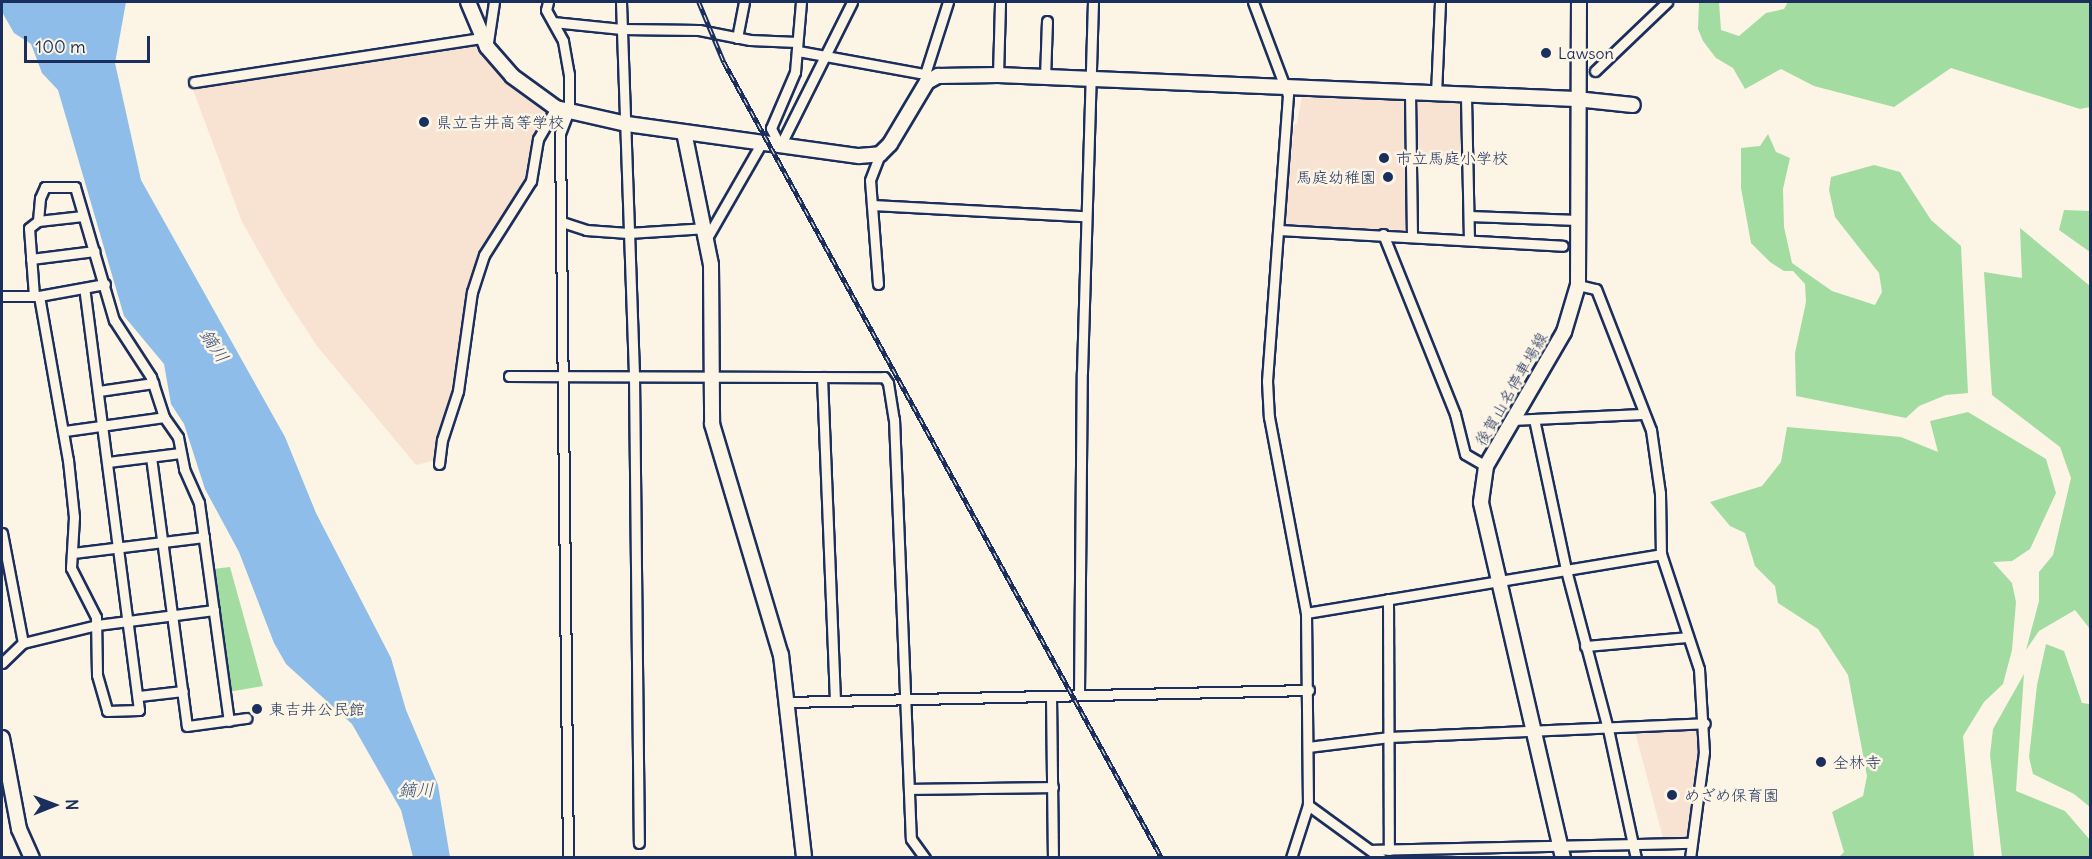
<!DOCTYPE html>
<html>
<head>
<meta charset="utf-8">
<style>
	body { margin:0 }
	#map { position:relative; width:2092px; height:859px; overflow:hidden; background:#fcf5e5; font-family:Delius,"Klee One",sans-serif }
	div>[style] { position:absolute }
	.built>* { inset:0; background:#f8e2d2; transform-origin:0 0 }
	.green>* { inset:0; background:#a3dca1 }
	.water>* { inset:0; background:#8dbde8 }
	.roads { filter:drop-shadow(2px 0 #1b2f5e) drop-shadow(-2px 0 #1b2f5e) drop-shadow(0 2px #1b2f5e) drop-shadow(0 -2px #1b2f5e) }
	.street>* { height:9px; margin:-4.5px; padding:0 4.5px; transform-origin:4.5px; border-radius:4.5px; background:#fcf5e5 }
	.secondary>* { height:14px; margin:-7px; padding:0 7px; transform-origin:7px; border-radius:7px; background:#fcf5e5 }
	.rail>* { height:4.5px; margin-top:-2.25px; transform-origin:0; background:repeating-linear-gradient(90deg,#fcf5e5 0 7px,#1b2f5e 0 14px); box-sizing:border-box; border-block:2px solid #1b2f5e }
	.dots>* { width:16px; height:16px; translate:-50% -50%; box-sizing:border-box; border:3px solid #fcf5e5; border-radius:50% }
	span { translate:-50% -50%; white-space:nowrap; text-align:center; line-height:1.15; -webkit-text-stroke:5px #fcf5e5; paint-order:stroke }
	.poi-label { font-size:16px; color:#1b2f5e }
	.left { translate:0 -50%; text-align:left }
	.right { translate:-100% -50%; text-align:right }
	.street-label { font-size:16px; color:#1b2f5e }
	.water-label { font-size:18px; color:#385280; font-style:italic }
	.frame { position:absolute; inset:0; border:3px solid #1b2f5e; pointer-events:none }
	.north { position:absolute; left:24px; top:775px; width:60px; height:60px; -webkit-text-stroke:4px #fcf5e5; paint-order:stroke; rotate:89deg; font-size:16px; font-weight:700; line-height:24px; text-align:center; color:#1b2f5e }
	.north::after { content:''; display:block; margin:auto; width:21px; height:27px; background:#1b2f5e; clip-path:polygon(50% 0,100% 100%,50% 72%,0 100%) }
	.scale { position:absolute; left:24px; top:36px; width:126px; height:27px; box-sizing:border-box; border:3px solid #1b2f5e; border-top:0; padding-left:8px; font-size:18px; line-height:21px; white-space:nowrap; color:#1b2f5e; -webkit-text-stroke:4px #fcf5e5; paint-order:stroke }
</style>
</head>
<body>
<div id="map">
	<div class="built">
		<div style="clip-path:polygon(475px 43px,506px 81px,548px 111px,533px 143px,525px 183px,482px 254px,456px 392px,437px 460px,416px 465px,317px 346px,283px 294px,242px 222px,192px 87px)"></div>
		<div style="clip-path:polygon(1302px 96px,1407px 100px,1408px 230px,1285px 228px,1294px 124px,1297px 124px)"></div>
		<div style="left:1415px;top:101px;width:48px;height:54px;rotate:2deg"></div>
		<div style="clip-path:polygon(1701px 726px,1686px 841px,1664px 842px,1635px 731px)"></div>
	</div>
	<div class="green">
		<div style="clip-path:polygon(1699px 2px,1719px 2px,1721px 30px,1739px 36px,1766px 13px,1784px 9px,1788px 2px,2090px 2px,2090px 107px,2080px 109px,1951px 68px,1894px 107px,1814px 86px,1781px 69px,1745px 89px,1733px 68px,1716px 58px,1703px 41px,1698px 29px)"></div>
		<div style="clip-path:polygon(1768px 134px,1776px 152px,1790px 158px,1783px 189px,1784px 227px,1792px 263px,1832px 291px,1875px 305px,1882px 292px,1879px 273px,1835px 217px,1829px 190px,1831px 177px,1874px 165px,1900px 172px,1931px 220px,1961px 246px,1968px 393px,1946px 395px,1919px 406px,1906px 418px,1796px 396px,1795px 353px,1806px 302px,1805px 284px,1793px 271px,1784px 271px,1770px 262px,1751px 243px,1741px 188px,1741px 148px,1760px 146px)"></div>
		<div style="clip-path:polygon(2064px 210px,2090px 211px,2090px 252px,2059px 230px)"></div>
		<div style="clip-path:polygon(2020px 228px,2090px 286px,2090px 629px,2075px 610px,2039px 631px,2026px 650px,2039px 601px,2039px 572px,2053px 555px,2071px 478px,2060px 447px,1992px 395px,1984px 272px,2022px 278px)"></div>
		<div style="clip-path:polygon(1968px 412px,2046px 459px,2056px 493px,2030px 549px,2012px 561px,1993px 562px,2012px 583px,2016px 602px,2012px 650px,2003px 684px,1984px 702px,1963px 736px,1974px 857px,1839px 857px,1844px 852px,1832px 812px,1863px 796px,1867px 776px,1848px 675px,1818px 629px,1778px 603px,1775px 586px,1755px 566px,1745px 533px,1730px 526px,1710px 502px,1762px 486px,1781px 462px,1787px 427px,1901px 437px,1938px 452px,1930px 421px)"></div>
		<div style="clip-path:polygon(230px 567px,263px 686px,228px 692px,213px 569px)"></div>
		<div style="clip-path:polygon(2046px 644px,2064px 651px,2082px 703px,2090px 704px,2090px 807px,2074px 794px,2033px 774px,2029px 757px,2037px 685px)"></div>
		<div style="clip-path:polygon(2024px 674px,2016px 791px,2065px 811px,2090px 840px,2090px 857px,2002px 857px,1990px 755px,1993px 729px)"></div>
	</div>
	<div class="water">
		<div style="clip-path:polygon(2px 2px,126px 2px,115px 63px,141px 180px,285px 437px,316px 513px,391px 658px,406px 710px,438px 785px,450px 857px,413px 857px,401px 810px,352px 724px,286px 664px,274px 643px,239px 552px,205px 489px,184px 424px,171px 404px,164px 364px,124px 316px,58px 90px,42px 73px,31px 44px,14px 33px,2px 12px)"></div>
	</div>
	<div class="roads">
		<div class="street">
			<div style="left:548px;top:2px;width:8px;rotate:104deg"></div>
			<div style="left:546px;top:10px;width:35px;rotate:61deg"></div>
			<div style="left:563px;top:41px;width:34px;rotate:80deg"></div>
			<div style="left:569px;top:74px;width:36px;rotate:90deg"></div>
			<div style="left:569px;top:110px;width:25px;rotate:111deg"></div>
			<div style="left:560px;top:133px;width:725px;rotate:89.37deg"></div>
			<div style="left:621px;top:2px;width:374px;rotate:88deg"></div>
			<div style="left:634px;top:376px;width:467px;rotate:89.4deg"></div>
			<div style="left:1253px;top:2px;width:99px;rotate:69.4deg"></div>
			<div style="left:1288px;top:95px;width:287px;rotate:94.2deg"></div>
			<div style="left:1267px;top:381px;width:36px;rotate:87deg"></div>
			<div style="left:1269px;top:417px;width:199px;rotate:79.3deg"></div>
			<div style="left:1306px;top:613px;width:192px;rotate:89.4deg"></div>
			<div style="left:1308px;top:805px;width:56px;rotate:107.8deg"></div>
			<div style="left:553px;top:22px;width:69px;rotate:5.8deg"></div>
			<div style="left:622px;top:29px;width:77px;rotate:0.7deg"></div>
			<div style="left:699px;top:30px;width:52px;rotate:11.1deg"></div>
			<div style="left:750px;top:40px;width:47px;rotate:2.4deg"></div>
			<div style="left:737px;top:38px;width:37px;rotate:-79deg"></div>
			<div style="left:488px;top:42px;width:40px;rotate:-81.5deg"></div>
			<div style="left:798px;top:51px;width:129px;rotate:10.3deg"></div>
			<div style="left:925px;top:74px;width:8px;rotate:76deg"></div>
			<div style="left:1595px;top:71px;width:100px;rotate:-43.8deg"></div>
			<div style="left:925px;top:74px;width:76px;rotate:-72.3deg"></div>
			<div style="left:998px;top:75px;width:73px;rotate:-88.4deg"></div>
			<div style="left:1045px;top:78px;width:57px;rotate:-88deg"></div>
			<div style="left:194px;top:82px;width:291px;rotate:-8.7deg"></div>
			<div style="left:1410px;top:93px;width:143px;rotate:89.2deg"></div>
			<div style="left:1436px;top:94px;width:92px;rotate:-87.5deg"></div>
			<div style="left:1466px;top:97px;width:143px;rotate:88.8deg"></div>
			<div style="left:780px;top:146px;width:161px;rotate:-63.4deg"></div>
			<div style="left:780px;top:146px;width:20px;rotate:-117deg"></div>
			<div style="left:771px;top:128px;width:61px;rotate:-66.8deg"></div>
			<div style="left:795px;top:72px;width:70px;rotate:-85.1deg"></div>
			<div style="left:872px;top:205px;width:213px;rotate:3deg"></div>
			<div style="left:1469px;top:216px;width:109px;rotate:2.1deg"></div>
			<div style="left:38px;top:221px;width:45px;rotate:-6.3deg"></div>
			<div style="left:562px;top:222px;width:25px;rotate:18deg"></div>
			<div style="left:586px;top:230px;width:42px;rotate:4.1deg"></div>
			<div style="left:628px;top:233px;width:79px;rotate:-3.6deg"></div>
			<div style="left:1279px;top:230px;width:284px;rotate:3.2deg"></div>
			<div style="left:1383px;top:234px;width:194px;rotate:68.2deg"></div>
			<div style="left:1455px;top:414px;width:41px;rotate:76deg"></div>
			<div style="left:1465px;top:454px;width:24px;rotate:30deg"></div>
			<div style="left:708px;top:236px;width:106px;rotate:-60.1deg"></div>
			<div style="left:31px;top:259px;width:64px;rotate:-7.1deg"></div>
			<div style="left:878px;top:284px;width:104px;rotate:-94.4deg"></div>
			<div style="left:870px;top:180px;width:28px;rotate:-69deg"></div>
			<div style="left:1578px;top:285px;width:18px;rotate:13deg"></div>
			<div style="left:1596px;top:289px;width:151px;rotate:68.7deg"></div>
			<div style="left:1651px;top:430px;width:64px;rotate:81.9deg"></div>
			<div style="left:1660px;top:493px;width:61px;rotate:89.1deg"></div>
			<div style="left:1661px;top:554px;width:121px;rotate:71.7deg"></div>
			<div style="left:1699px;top:669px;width:83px;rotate:86.6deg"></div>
			<div style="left:1704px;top:752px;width:107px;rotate:97.5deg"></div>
			<div style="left:2px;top:296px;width:37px"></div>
			<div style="left:39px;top:296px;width:67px;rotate:-10.3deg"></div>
			<div style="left:34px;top:296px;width:68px;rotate:-94.2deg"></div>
			<div style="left:29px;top:228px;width:11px;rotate:-38deg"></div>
			<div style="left:38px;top:221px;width:23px;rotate:-85deg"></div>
			<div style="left:40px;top:198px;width:12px;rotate:-66deg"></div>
			<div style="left:45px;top:187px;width:30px"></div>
			<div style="left:75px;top:187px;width:139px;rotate:73.7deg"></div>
			<div style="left:114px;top:320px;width:68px;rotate:57deg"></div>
			<div style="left:151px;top:377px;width:42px;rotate:72deg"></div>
			<div style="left:164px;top:417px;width:24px;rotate:55deg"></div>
			<div style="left:178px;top:437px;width:33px;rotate:79deg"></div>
			<div style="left:184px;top:469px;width:37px;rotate:66deg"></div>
			<div style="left:199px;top:503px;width:220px;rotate:82.2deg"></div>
			<div style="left:39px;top:296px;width:167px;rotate:80deg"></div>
			<div style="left:68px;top:460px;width:57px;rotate:84deg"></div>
			<div style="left:74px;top:517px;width:51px;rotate:93.4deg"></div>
			<div style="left:71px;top:568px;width:55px;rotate:63deg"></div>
			<div style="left:96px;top:617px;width:58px;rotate:89deg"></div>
			<div style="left:97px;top:675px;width:37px;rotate:74deg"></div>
			<div style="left:107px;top:711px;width:32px;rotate:-2deg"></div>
			<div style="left:139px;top:710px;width:425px;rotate:-97.4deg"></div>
			<div style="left:509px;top:376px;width:375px;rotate:0.2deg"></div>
			<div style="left:884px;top:377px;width:7px;rotate:56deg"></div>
			<div style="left:888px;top:383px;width:36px;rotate:81deg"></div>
			<div style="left:894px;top:419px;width:420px;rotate:87.7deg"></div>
			<div style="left:911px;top:839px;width:24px;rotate:54deg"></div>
			<div style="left:822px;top:377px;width:324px;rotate:87.7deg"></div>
			<div style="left:99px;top:391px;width:55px;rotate:-8.4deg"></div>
			<div style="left:1534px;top:419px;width:154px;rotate:78deg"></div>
			<div style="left:1566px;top:570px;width:164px;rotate:75.2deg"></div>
			<div style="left:1608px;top:729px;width:132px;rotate:77.8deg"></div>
			<div style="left:1511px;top:420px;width:131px;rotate:-2.6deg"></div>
			<div style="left:65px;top:431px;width:100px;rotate:-8deg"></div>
			<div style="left:151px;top:457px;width:271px;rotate:82.4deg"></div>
			<div style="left:187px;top:726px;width:60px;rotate:-7.7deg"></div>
			<div style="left:108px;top:462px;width:73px;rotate:-7.1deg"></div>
			<div style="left:439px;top:464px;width:24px;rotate:-83deg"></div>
			<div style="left:442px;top:440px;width:52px;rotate:-71.9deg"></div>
			<div style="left:458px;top:391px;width:100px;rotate:-82deg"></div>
			<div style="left:472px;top:292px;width:39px;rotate:-72deg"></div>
			<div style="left:484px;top:255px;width:88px;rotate:-57.6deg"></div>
			<div style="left:531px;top:181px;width:43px;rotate:-80.5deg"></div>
			<div style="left:538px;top:139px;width:36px;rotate:-60deg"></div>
			<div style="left:2px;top:533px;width:112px;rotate:79.2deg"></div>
			<div style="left:73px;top:553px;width:132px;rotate:-7deg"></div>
			<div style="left:1388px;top:599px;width:251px;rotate:89.8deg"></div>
			<div style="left:1306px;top:613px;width:360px;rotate:-9.4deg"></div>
			<div style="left:1585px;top:646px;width:103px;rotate:-5deg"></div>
			<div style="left:2px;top:663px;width:29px;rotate:-44deg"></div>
			<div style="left:23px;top:643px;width:76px;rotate:-13.7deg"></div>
			<div style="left:97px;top:625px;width:118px;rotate:-7.3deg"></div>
			<div style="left:1079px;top:694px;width:322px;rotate:-89.5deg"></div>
			<div style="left:1082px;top:372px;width:370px;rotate:-88.3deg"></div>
			<div style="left:139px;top:696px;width:44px;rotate:-6.5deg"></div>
			<div style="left:1051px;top:696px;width:162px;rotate:89.3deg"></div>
			<div style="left:787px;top:702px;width:522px;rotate:-1.32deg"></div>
			<div style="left:1308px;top:747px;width:82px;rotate:-7deg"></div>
			<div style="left:1389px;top:737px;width:316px;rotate:-2.5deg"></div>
			<div style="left:909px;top:789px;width:144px;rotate:-0.8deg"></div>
			<div style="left:1308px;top:805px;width:90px;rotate:36deg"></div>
			<div style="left:1372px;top:850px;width:317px;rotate:-1.3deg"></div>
		</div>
		<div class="secondary">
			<div style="left:468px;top:2px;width:49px;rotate:67.1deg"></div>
			<div style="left:487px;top:47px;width:38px;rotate:49deg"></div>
			<div style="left:512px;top:76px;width:54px;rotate:36deg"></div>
			<div style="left:556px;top:108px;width:73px;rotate:12.7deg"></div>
			<div style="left:627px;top:124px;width:234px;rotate:7.9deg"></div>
			<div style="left:859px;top:156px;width:21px;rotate:-5deg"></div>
			<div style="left:880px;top:154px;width:14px;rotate:-45deg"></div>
			<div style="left:890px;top:144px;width:72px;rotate:-59.2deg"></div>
			<div style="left:927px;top:82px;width:13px;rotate:-29deg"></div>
			<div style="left:938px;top:76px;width:60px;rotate:-1deg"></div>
			<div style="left:998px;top:75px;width:578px;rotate:2.38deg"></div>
			<div style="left:1576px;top:99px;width:57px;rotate:6deg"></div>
			<div style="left:684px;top:132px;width:136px;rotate:78.5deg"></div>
			<div style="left:711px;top:265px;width:159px;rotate:89.6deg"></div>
			<div style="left:712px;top:424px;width:241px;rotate:73.4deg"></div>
			<div style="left:781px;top:655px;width:204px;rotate:83.5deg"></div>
			<div style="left:2px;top:738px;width:93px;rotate:79.4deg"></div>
			<div style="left:19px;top:829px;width:32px;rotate:66deg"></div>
			<div style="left:1563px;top:858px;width:365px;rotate:-103deg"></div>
			<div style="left:1481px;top:502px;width:36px;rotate:-82deg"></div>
			<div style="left:1486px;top:466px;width:155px;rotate:-59.8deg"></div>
			<div style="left:1564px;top:332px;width:49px;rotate:-73.4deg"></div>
			<div style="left:1578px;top:285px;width:283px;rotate:-89.8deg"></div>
		</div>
	</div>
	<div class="rail">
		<div style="left:699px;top:2px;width:65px;rotate:67.4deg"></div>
		<div style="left:724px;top:62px;width:909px;rotate:61.18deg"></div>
	</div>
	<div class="dots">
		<div style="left:1546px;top:53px;background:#1b2f5e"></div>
		<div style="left:424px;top:122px;background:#1b2f5e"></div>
		<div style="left:1384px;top:158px;background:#1b2f5e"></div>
		<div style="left:1388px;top:177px;background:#1b2f5e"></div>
		<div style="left:257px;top:709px;background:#1b2f5e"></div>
		<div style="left:1821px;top:762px;background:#1b2f5e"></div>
		<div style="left:1672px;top:795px;background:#1b2f5e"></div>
	</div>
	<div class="poi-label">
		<span class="left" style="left:1558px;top:53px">Lawson</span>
		<span class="left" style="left:436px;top:122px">県立吉井高等学校</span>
		<span class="left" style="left:1396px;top:158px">市立馬庭小学校</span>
		<span class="right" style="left:1376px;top:177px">馬庭幼稚園</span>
		<span class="left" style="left:269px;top:709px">東吉井公民館</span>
		<span class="left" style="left:1833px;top:762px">全林寺</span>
		<span class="left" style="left:1684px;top:795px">めざめ保育園</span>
	</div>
	<div class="street-label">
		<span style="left:1511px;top:389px;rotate:-60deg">後賀山名停車場線</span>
	</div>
	<div class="water-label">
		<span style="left:214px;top:346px;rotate:56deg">鏑川</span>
		<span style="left:416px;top:790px">鏑川</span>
	</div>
	<div class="frame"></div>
	<div class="north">N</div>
	<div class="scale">100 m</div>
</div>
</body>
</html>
